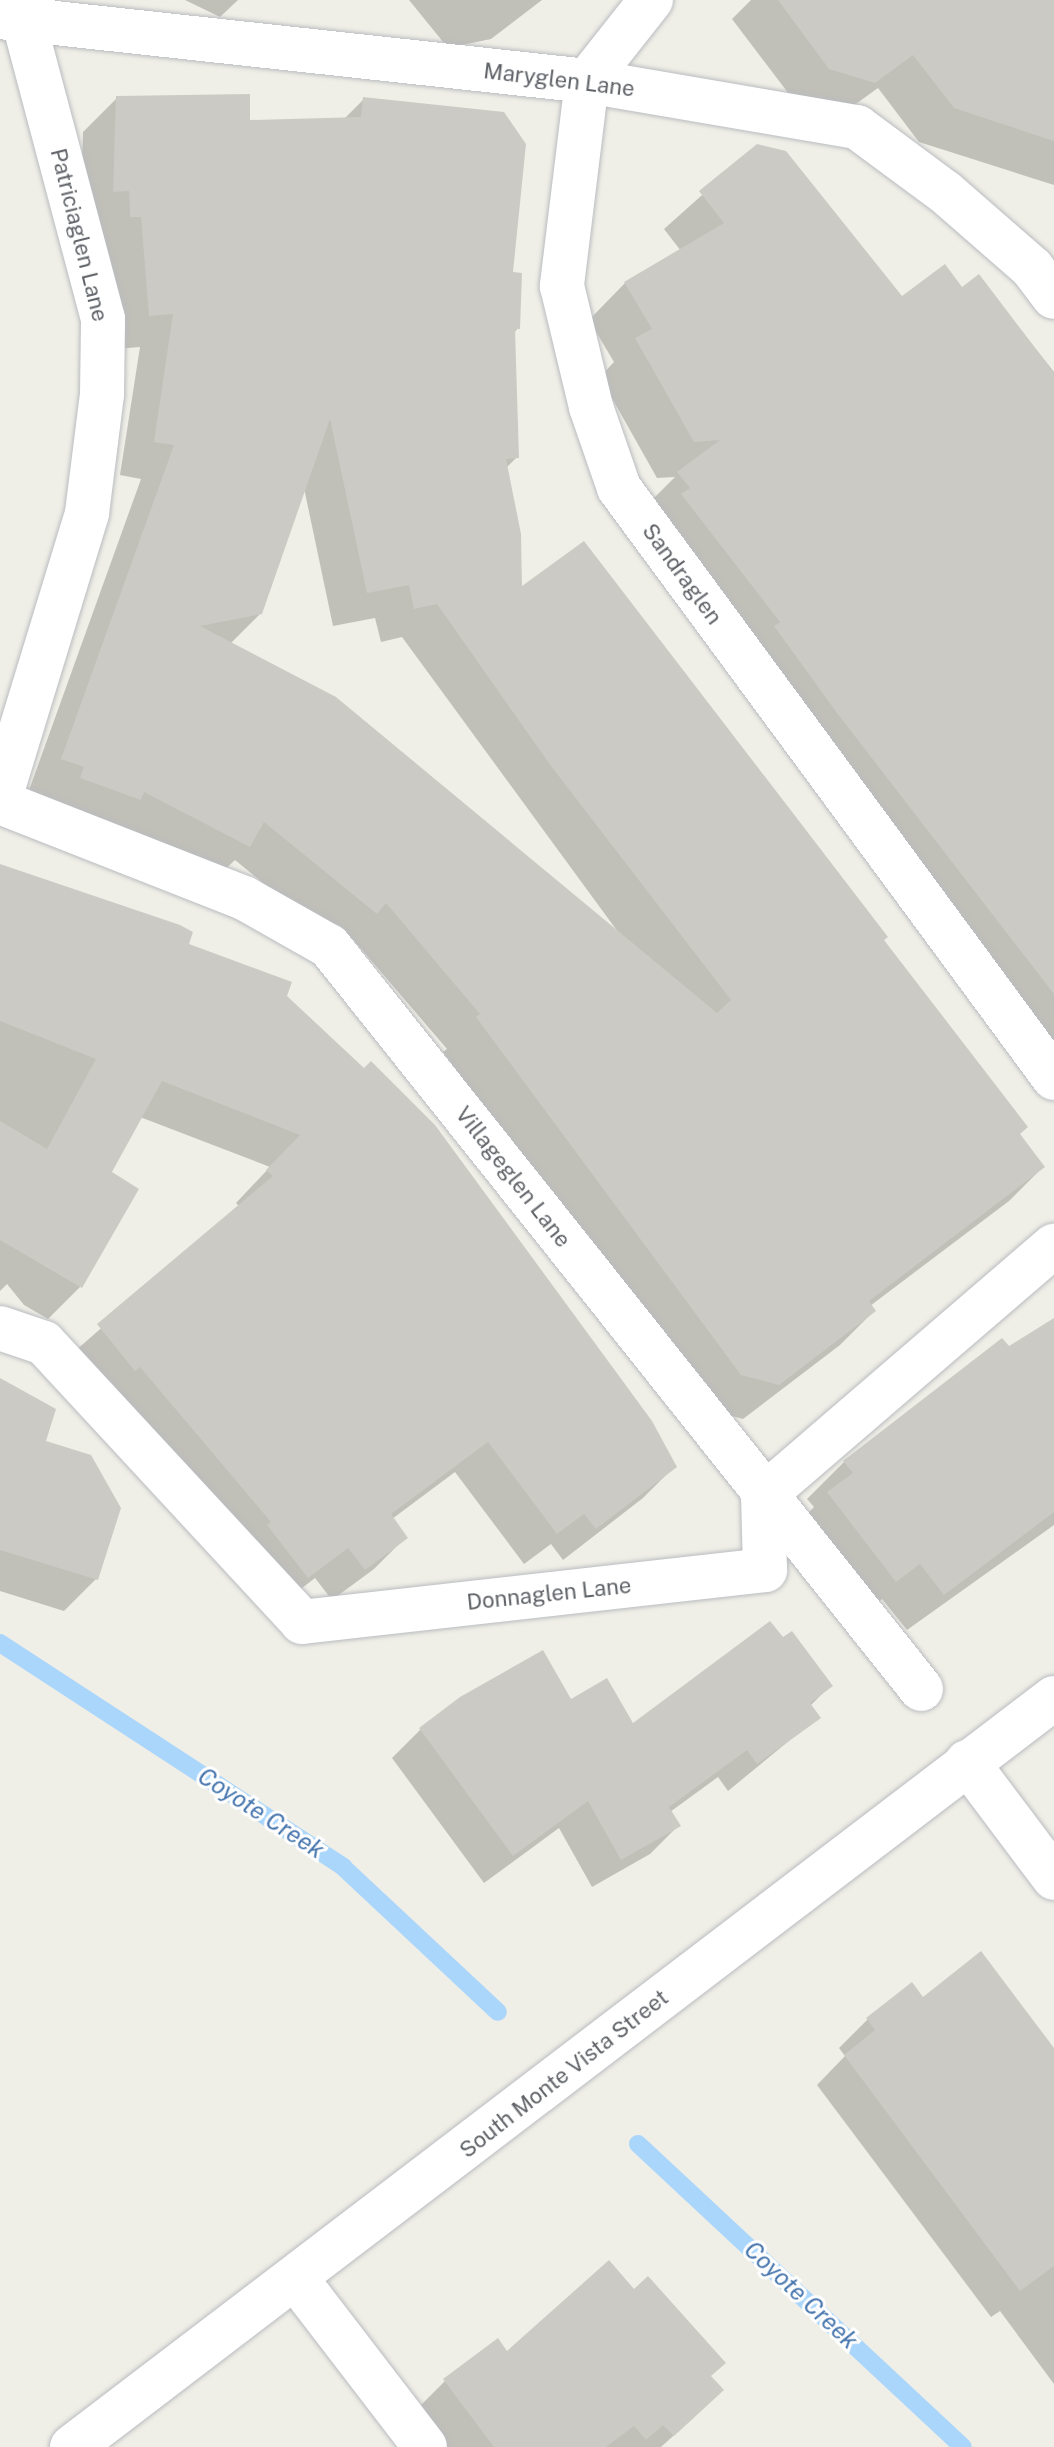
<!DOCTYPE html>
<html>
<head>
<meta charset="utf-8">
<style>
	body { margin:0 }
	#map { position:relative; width:1054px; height:2447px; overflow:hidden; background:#f0efe7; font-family:"Public Sans",sans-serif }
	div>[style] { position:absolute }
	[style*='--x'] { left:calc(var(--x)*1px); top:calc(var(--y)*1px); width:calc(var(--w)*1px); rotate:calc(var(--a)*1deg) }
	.shadow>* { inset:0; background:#0003 }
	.stream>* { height:18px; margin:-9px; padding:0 9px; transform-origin:9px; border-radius:9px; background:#abd6fc }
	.building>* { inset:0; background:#cccac4 }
	.roads { filter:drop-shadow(0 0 2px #b9bcc0) drop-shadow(0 0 2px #b9bcc0) }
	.street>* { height:44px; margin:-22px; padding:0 22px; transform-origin:22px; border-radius:22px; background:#fff }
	span { translate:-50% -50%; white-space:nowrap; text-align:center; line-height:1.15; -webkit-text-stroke:6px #fff; paint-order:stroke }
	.street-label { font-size:22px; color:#5f6267 }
	.water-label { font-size:24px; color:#4776ae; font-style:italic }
</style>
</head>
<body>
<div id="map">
	<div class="shadow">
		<i style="clip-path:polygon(185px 0,238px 0,220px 17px)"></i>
		<i style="clip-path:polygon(409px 0,542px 0,491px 39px,448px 48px)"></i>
		<i style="clip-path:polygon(751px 0,1054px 0,1054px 185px,919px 142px,878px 88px,839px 116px,795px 102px,732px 19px)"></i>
		<i style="clip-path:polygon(evenodd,117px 98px,248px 122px,343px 120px,364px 99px,511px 274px,518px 328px,514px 333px,517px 457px,506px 468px,520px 590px,882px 940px,1043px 1167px,1009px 1201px,870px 1306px,874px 1311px,840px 1345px,743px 1419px,707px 1409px,443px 1052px,447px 1049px,351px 937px,341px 947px,235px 860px,214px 880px,28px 793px,141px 479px,120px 475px,140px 347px,116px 349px,108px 251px,96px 251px,80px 225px,83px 132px,117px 98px,304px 488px,333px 626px,375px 618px,381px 642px,402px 637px,618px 932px,230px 644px,261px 613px,304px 488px)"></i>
		<i style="clip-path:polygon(757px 146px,902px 299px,962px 290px,979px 277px,1054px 372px,1054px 1075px,642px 510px,675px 477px,657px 478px,600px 377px,614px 362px,589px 320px,625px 283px,681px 251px,664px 229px)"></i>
		<i style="clip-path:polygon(0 867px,186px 946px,284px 996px,675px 1466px,643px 1498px,563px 1560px,551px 1544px,524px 1564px,455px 1472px,392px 1519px,406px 1537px,374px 1569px,332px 1600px,315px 1578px,275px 1609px,67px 1358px,240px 1207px,236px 1203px,270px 1167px,140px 1117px,109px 1173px,136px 1190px,80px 1287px,48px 1319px,24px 1305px,7px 1284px,0 1291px)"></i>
		<i style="clip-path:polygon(1054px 1320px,1054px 1525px,907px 1630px,882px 1599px,858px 1618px,792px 1530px,814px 1507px,807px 1499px,844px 1462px,1002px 1341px,1008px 1349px)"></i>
		<i style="clip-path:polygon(0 1380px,44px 1442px,96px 1579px,64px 1611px,0 1591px)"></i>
		<i style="clip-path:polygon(783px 1640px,830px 1686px,810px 1706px,818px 1717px,728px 1791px,718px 1777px,670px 1812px,678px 1826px,650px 1854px,592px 1887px,559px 1828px,484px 1883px,392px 1758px,421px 1729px,570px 1702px,632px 1725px)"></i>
		<i style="clip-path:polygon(922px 2000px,1054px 2051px,1054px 2384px,1000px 2311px,991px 2317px,817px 2085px,845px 2056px,839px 2048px,867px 2020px)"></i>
		<i style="clip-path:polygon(507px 2354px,709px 2377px,693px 2418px,661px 2447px,445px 2447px,417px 2409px,445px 2381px)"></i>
	</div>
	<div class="stream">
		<i style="--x:0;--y:1643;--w:410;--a:33.1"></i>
		<i style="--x:343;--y:1867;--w:212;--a:43.1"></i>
		<i style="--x:638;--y:2144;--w:444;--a:43"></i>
	</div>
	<div class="building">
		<i style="clip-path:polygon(778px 0,1054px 0,1054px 141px,954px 108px,913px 55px,875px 83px,829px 69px)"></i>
		<i style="clip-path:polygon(evenodd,250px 94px,250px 120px,361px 117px,363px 97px,504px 112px,526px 144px,513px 272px,522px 273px,520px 329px,515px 329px,519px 458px,506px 459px,521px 534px,522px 586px,584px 541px,888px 937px,884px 940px,1028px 1127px,1020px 1134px,1045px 1167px,869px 1301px,876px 1311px,779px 1385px,741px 1375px,476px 1017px,480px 1014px,386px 903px,377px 914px,264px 822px,250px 847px,144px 792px,141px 800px,80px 778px,84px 767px,61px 759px,174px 445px,154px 442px,173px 314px,149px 316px,141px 217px,130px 217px,129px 191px,113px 192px,116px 96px,250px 94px,330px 419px,367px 593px,409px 585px,414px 609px,437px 604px,551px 766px,731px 1000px,717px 1013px,336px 697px,200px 626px,262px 614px,330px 419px)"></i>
		<i style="clip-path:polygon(757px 144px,786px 151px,902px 296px,945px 264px,962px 287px,979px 274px,1054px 373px,1054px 994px,837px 713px,774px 626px,780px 622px,681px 494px,690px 488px,677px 472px,720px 440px,694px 442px,635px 338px,652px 329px,624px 282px,724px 223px,699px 191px)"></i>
		<i style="clip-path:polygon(0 864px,180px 925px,193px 932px,189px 944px,292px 982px,287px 996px,364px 1068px,371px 1061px,435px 1125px,652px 1421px,677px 1467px,596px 1529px,584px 1514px,557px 1534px,488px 1442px,391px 1514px,408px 1538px,365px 1570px,348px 1548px,308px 1578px,267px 1525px,271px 1522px,140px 1367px,135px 1371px,97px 1324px,273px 1176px,266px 1170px,300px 1135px,162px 1081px,112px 1172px,139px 1189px,82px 1288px,0 1240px,0 1121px,47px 1149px,96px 1059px,0 1021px)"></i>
		<i style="clip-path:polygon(1054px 1318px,1054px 1512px,944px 1595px,920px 1564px,896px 1582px,827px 1492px,853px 1473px,843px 1461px,1002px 1338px,1009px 1346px)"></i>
		<i style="clip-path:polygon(0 1378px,56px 1409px,46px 1441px,91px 1455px,121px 1508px,98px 1580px,0 1550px)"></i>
		<i style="clip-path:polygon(770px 1621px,783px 1637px,792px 1631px,833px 1686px,810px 1703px,821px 1718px,757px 1764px,747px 1750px,669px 1807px,681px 1826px,621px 1860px,588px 1801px,513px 1856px,419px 1728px,460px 1697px,543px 1650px,571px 1699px,607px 1678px,633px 1723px)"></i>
		<i style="clip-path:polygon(981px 1951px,1054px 2048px,1054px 2266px,1020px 2291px,844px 2055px,875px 2030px,866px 2018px,912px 1982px,923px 1997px)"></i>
		<i style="clip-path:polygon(609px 2260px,634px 2289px,648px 2276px,726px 2363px,711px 2376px,724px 2390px,674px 2436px,663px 2425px,646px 2440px,634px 2426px,606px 2447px,494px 2447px,443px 2379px,498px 2338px,507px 2351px)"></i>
	</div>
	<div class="roads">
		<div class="street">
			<i style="--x:651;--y:0;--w:103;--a:128.3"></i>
			<i style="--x:587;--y:81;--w:207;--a:97"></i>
			<i style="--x:562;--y:286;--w:124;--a:76.5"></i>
			<i style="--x:591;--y:407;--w:86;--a:70.9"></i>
			<i style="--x:619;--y:488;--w:733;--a:53.6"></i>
			<i style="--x:0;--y:17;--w:590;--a:6.22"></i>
			<i style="--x:587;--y:81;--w:274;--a:9.7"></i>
			<i style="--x:857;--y:127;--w:109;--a:36.5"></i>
			<i style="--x:945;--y:192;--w:116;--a:41.1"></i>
			<i style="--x:1032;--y:268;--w:36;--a:53"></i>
			<i style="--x:0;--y:798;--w:298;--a:-73"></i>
			<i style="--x:87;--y:513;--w:120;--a:-82.8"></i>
			<i style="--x:102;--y:394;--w:75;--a:-89.2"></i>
			<i style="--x:103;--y:319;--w:307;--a:-104.9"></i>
			<i style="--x:24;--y:22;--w:24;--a:-68"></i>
			<i style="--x:0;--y:802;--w:262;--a:21.5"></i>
			<i style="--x:244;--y:898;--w:98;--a:29.5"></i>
			<i style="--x:329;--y:946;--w:950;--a:51.45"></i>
			<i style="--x:0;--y:1328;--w:46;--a:18.8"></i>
			<i style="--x:44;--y:1343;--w:380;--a:47.2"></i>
			<i style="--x:302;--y:1622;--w:466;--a:-6.4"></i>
			<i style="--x:765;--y:1570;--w:74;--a:-91.5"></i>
			<i style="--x:763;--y:1496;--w:384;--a:-40.7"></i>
			<i style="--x:967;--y:1762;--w:145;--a:53.1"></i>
			<i style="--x:297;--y:2280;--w:210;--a:52.5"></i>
			<i style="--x:72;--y:2447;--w:1235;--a:-37.33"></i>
		</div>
	</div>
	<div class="street-label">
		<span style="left:559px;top:80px;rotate:7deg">Maryglen Lane</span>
		<span style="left:79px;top:235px;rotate:76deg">Patriciaglen Lane</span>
		<span style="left:682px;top:574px;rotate:54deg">Sandraglen</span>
		<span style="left:513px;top:1177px;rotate:52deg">Villageglen Lane</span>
		<span style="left:549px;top:1594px;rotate:-6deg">Donnaglen Lane</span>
		<span style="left:564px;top:2074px;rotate:-38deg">South Monte Vista Street</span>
	</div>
	<div class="water-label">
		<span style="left:261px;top:1813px;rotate:33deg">Coyote Creek</span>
		<span style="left:801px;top:2295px;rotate:43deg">Coyote Creek</span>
	</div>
</div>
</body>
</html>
